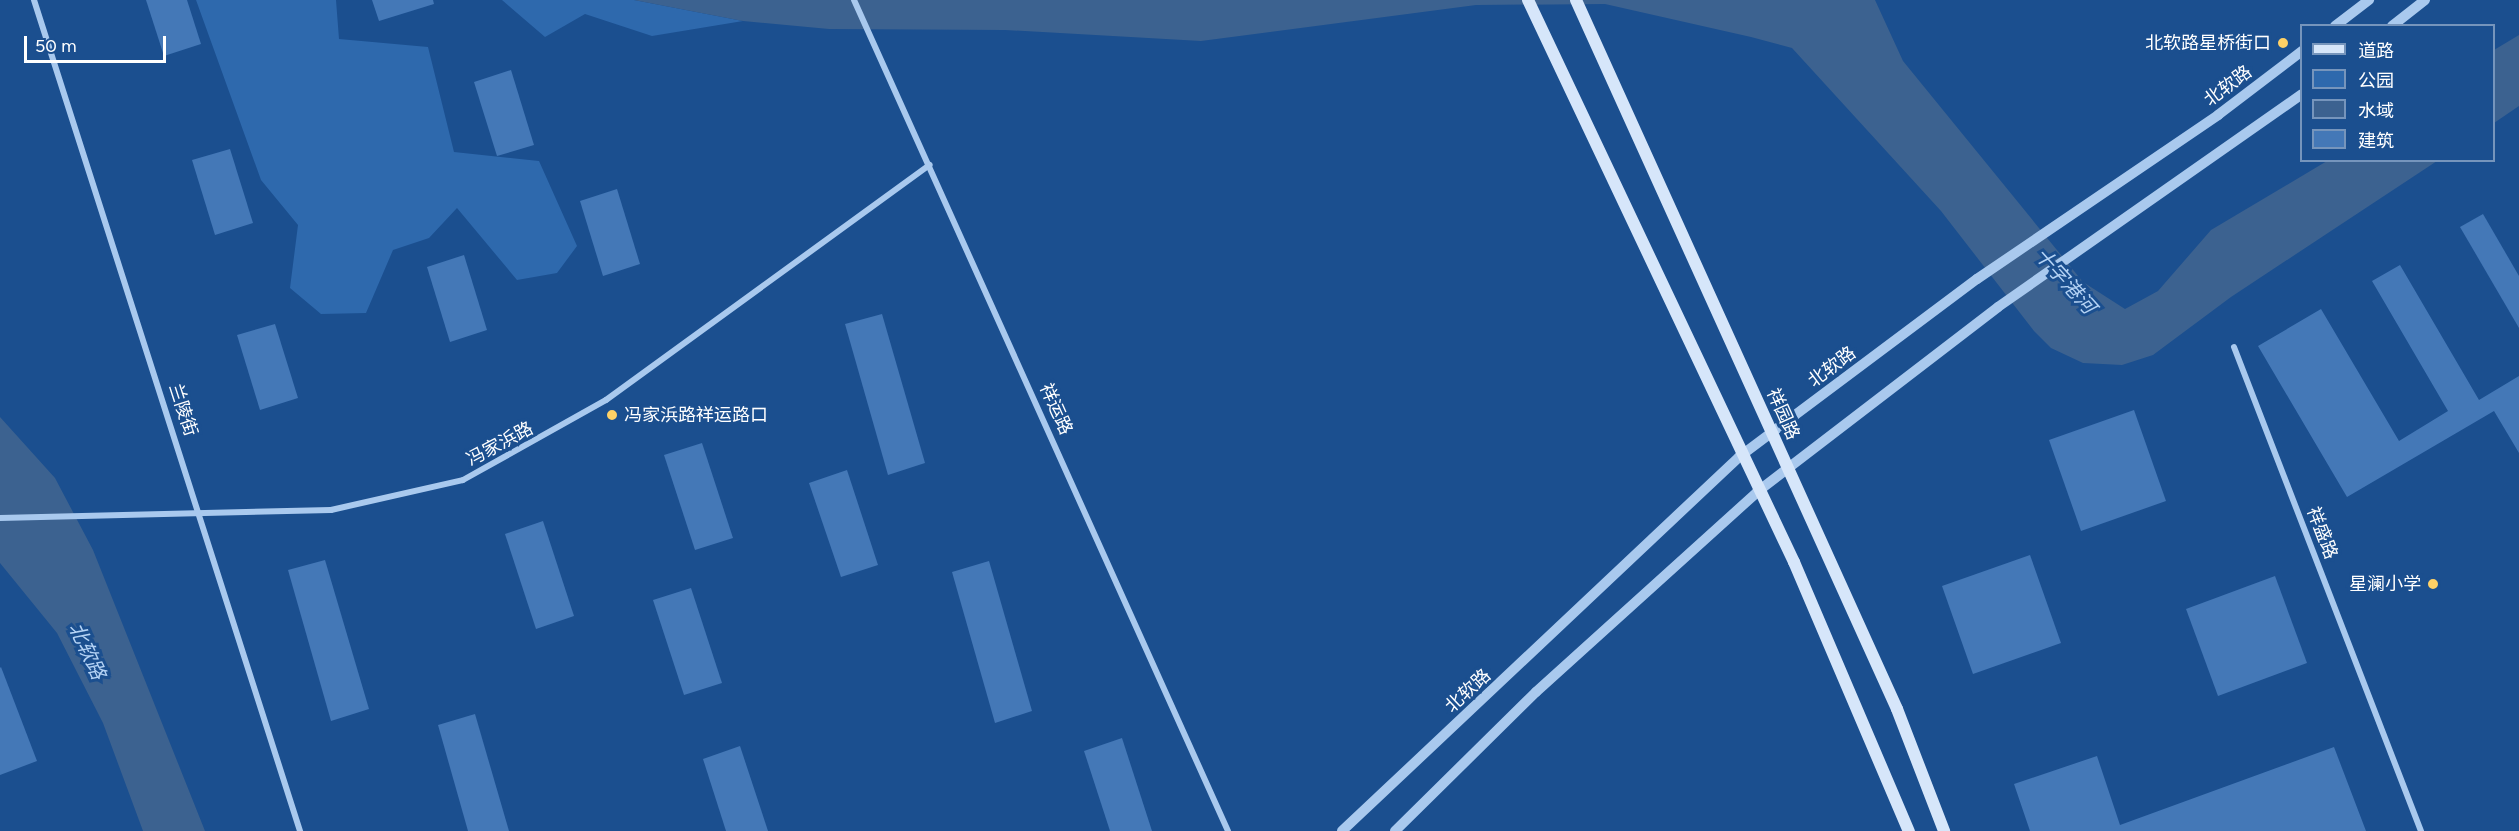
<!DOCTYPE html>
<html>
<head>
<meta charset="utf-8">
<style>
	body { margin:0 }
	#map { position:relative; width:2519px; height:831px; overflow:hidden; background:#1b4f8f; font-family:Figtree,"Noto Sans SC",sans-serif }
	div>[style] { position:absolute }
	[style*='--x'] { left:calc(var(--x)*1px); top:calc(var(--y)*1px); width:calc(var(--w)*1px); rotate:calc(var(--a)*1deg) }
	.green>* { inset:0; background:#2e69ad }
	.water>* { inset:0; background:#3c6290 }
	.building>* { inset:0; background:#4478b7 }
	.minor>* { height:6px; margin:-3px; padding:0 3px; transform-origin:3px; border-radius:3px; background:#a9c9ee }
	.tertiary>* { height:10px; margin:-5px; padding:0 5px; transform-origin:5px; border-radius:5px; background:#a9c9ee }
	.secondary>* { height:12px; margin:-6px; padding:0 6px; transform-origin:6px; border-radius:6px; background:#d6e6fa }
	.dots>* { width:16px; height:16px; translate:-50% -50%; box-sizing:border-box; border:3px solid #1b4f8f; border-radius:50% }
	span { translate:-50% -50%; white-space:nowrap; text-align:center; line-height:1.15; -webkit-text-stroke:6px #1b4f8f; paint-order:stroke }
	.poi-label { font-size:18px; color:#fff }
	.right { translate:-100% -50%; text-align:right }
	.left { translate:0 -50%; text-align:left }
	.street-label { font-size:18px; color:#fff }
	.water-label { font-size:20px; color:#b5d3f5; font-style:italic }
	.legend { position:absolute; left:2300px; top:24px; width:195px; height:138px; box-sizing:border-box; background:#1b4f8f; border:2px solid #7695bc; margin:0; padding:8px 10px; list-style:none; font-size:18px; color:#fff }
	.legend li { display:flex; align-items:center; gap:12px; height:30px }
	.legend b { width:30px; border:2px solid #7695bc }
	.scale { position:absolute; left:24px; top:36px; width:142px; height:27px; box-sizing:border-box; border:3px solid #fff; border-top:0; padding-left:8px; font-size:18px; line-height:21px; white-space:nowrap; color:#fff; -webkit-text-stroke:4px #1b4f8f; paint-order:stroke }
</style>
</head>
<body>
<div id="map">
	<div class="green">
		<i style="clip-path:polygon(196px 0,336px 0,339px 39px,428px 47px,454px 152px,539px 161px,577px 246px,557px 273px,517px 280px,457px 208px,429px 238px,393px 250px,366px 313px,321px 314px,290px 288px,298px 225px,261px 180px)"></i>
		<i style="clip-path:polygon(502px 0,634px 0,743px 21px,652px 36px,585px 14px,545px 37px)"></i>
	</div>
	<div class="water">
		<i style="clip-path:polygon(634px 0,1875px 0,1903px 61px,2083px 282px,2125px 309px,2158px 291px,2211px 230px,2327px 161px,2437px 161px,2231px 297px,2153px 355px,2122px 365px,2083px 363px,2051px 348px,2034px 331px,1941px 211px,1792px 48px,1751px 37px,1605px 4px,1476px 5px,1201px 41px,1005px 30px,829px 29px,743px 21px)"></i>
		<i style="clip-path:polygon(2519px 35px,2519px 106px,2494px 123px,2494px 50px)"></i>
		<i style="clip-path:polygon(0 417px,55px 478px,93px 550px,205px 831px,143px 831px,103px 723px,57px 633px,0 563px)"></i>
	</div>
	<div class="building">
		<i style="clip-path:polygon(146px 0,187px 0,201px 44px,164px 56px)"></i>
		<i style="clip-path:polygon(372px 0,433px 0,434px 4px,379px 21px)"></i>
		<i style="clip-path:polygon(511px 70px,534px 145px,497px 156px,474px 82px)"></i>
		<i style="clip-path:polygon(230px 149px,253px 223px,215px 235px,192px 160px)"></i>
		<i style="clip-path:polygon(617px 189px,640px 264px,603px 276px,580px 201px)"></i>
		<i style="clip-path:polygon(2483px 214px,2519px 276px,2519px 328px,2460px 227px)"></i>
		<i style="clip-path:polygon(464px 255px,487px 330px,450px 342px,427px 267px)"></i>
		<i style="clip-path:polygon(2400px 265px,2479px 400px,2519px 376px,2519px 453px,2494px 411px,2347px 497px,2258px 346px,2321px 309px,2399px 441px,2448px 411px,2372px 281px)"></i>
		<i style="clip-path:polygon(882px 314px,925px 463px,888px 475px,845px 324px)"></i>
		<i style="clip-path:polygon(275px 324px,298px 398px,260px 410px,237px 335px)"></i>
		<i style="clip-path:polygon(2134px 410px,2166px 501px,2081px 531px,2049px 440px)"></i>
		<i style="clip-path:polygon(702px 443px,733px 538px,695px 550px,664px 455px)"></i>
		<i style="clip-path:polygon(847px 470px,878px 565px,841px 577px,809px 483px)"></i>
		<i style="clip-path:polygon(543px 521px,574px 616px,536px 629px,505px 534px)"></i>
		<i style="clip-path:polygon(2030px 555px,2061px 643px,1973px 674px,1942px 586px)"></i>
		<i style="clip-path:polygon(325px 560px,369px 709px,331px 721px,288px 570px)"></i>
		<i style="clip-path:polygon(989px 561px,1032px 711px,995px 723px,952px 572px)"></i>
		<i style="clip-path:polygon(2275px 576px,2307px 663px,2218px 696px,2186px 609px)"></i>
		<i style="clip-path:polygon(691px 588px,722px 683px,684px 695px,653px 600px)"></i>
		<i style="clip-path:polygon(1px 667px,37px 761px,0 775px,0 668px)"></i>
		<i style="clip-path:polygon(475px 714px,509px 831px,468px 831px,438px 725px)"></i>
		<i style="clip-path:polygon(1122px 738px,1152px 831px,1110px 831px,1084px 751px)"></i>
		<i style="clip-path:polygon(740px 746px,768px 831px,726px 831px,703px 759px)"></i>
		<i style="clip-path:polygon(2334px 747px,2366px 831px,2030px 831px,2014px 784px,2097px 756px,2120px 825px)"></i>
	</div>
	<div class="minor">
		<i style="--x:34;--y:0;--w:873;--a:72.25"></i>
		<i style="--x:854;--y:0;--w:911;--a:65.77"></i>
		<i style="--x:2234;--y:347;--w:519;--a:68.88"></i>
		<i style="--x:0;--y:518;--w:331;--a:-1.4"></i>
		<i style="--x:331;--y:510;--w:135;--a:-12.8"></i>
		<i style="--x:463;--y:480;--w:164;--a:-29.2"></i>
		<i style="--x:606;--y:400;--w:400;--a:-36"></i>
	</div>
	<div class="tertiary">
		<i style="--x:2335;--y:26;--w:43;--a:-37.4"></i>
		<i style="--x:2392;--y:26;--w:42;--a:-38.2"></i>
		<i style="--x:1342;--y:831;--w:545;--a:-43.29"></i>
		<i style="--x:1739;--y:457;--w:297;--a:-36.8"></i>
		<i style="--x:1977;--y:279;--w:292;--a:-34.2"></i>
		<i style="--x:2218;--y:115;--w:106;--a:-37.3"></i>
		<i style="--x:1395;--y:831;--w:198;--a:-44.6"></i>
		<i style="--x:1536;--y:692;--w:298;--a:-42.1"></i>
		<i style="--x:1757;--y:492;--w:304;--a:-37.5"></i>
		<i style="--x:1998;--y:307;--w:371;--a:-35"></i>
	</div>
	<div class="secondary">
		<i style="--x:1528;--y:0;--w:622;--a:64.67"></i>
		<i style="--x:1794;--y:562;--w:293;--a:66.9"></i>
		<i style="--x:1576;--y:0;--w:778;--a:65.64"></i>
		<i style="--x:1897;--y:709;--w:131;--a:68.9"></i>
	</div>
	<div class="dots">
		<i style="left:2283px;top:43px;background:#ffd166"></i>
		<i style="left:612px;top:415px;background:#ffd166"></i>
		<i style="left:2433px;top:584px;background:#ffd166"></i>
	</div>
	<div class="poi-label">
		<span class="right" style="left:2271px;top:43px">北软路星桥街口</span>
		<span class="left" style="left:624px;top:415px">冯家浜路祥运路口</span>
		<span class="right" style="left:2421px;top:584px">星澜小学</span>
	</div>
	<div class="street-label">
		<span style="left:2228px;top:86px;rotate:-37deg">北软路</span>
		<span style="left:1832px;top:367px;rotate:-37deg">北软路</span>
		<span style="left:1056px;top:409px;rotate:66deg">祥运路</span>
		<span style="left:183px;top:410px;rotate:72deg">兰陵街</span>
		<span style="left:1783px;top:414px;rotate:66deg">祥园路</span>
		<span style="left:500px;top:444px;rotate:-28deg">冯家浜路</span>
		<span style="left:2322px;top:533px;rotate:69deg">祥盛路</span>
		<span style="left:1468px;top:691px;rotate:-43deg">北软路</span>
	</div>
	<div class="water-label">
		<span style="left:2065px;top:281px;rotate:48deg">十字港河</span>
		<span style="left:87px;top:651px;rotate:65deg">北软路</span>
	</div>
	<ul class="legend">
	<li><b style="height:8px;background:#d6e6fa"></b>道路</li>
	<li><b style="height:16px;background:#2e69ad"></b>公园</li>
	<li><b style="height:16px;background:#3c6290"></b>水域</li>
	<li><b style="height:16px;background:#4478b7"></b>建筑</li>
	</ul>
	<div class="scale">50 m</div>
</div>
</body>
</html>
